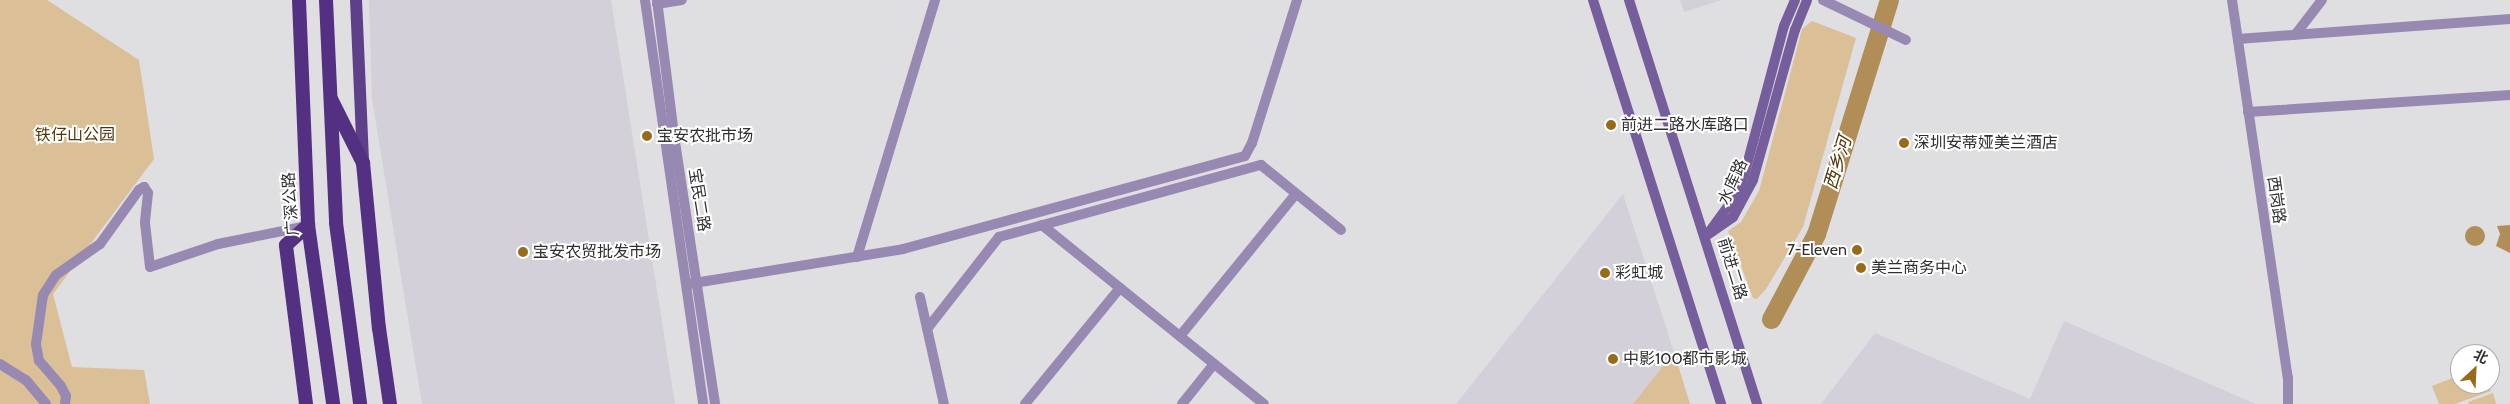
<!DOCTYPE html>
<html>
<head>
<meta charset="utf-8">
<style>
	body { margin:0 }
	#map { position:relative; width:2510px; height:404px; overflow:hidden; background:#dfdee1; font-family:Cabin,"Noto Sans SC",sans-serif }
	div>[style] { position:absolute }
	[style*='--x'] { left:calc(var(--x)*1px); top:calc(var(--y)*1px); width:calc(var(--w)*1px); rotate:calc(var(--a)*1deg) }
	.built>* { inset:0; background:#d3d0da }
	.green>* { inset:0; background:#dabf97 }
	.water>* { inset:0; background:#b18d58 }
	.round { border-radius:50% }
	.river>* { height:19px; margin:-9.5px; padding:0 9.5px; transform-origin:9.5px; border-radius:9.5px; background:#b18d58 }
	.minor>* { height:10px; margin:-5px; padding:0 5px; transform-origin:5px; border-radius:5px; background:#9889b3 }
	.tertiary>* { height:10px; margin:-5px; padding:0 5px; transform-origin:5px; border-radius:5px; background:#9889b3 }
	.secondary>* { height:10px; margin:-5px; padding:0 5px; transform-origin:5px; border-radius:5px; background:#765e9c }
	.primary>* { height:12px; margin:-6px; padding:0 6px; transform-origin:6px; border-radius:6px; background:#5e3f8a }
	.trunk>* { height:14px; margin:-7px; padding:0 7px; transform-origin:7px; border-radius:7px; background:#543082 }
	.dots>* { width:14px; height:14px; translate:-50% -50%; box-sizing:border-box; border:2px solid #fff; border-radius:50% }
	span { translate:-50% -50%; white-space:nowrap; text-align:center; line-height:1.15; -webkit-text-stroke:4px #fff; paint-order:stroke }
	.poi-label { font-size:16px; color:#303031 }
	.left { translate:0 -50%; text-align:left }
	.right { translate:-100% -50%; text-align:right }
	.park-label { font-size:16px; color:#4f3609 }
	.street-label { font-size:16px; color:#303031 }
	.water-label { font-size:18px; color:#50370a; font-style:italic }
	.north { position:absolute; left:2450px; top:344px; width:50px; height:50px; box-sizing:border-box; background:#fff; border:1px solid #acacad; border-radius:50%; rotate:25deg; font-size:14px; font-weight:700; line-height:20px; text-align:center; color:#303031 }
	.north::after { content:''; display:block; margin:auto; width:18px; height:22px; background:#986b1a; clip-path:polygon(50% 0,100% 100%,50% 72%,0 100%) }
</style>
</head>
<body>
<div id="map">
	<div class="built">
		<i style="clip-path:polygon(369px 0,611px 0,675px 404px,422px 404px,372px 99px)"></i>
		<i style="clip-path:polygon(1680px 0,1722px 0,1684px 12px)"></i>
		<i style="clip-path:polygon(1623px 194px,1674px 352px,1633px 404px,1456px 404px)"></i>
		<i style="clip-path:polygon(2064px 321px,2256px 404px,1821px 404px,1875px 333px,2030px 399px)"></i>
	</div>
	<div class="green">
		<i style="clip-path:polygon(0 0,47px 0,139px 60px,154px 159px,53px 294px,72px 367px,144px 370px,150px 404px,0 404px)"></i>
		<i style="clip-path:polygon(1812px 21px,1856px 38px,1803px 227px,1766px 289px,1757px 299px,1753px 298px,1728px 231px,1741px 222px,1759px 191px,1802px 29px)"></i>
		<i style="clip-path:polygon(1674px 352px,1690px 404px,1633px 404px)"></i>
		<i style="clip-path:polygon(2460px 375px,2460px 384px,2488px 384px,2491px 391px,2455px 404px,2439px 404px,2432px 386px)"></i>
		<i style="clip-path:polygon(2493px 393px,2496px 404px,2469px 404px,2468px 402px)"></i>
	</div>
	<div class="water">
		<i style="clip-path:polygon(2510px 225px,2510px 253px,2496px 246px,2500px 234px,2497px 226px)"></i>
		<i class="round" style="left:2465px;top:226px;width:20px;height:20px"></i>
	</div>
	<div class="river">
		<i style="--x:1771;--y:319;--w:96;--a:-62.1"></i>
		<i style="--x:1816;--y:234;--w:245;--a:-72.7"></i>
	</div>
	<div class="minor">
		<i style="--x:1823;--y:0;--w:92;--a:25.7"></i>
		<i style="--x:2232;--y:0;--w:382;--a:81.6"></i>
		<i style="--x:2288;--y:378;--w:26;--a:90"></i>
		<i style="--x:657;--y:4;--w:25;--a:-9"></i>
		<i style="--x:2295;--y:35;--w:44;--a:-52.4"></i>
		<i style="--x:2238;--y:39;--w:273;--a:-4.2"></i>
		<i style="--x:2248;--y:112;--w:263;--a:-3.7"></i>
		<i style="--x:1042;--y:225;--w:285;--a:38.9"></i>
		<i style="--x:857;--y:257;--w:269;--a:-73.1"></i>
		<i style="--x:688;--y:284;--w:218;--a:-9.2"></i>
		<i style="--x:903;--y:249;--w:354;--a:-15.2"></i>
		<i style="--x:1245;--y:156;--w:15;--a:-62"></i>
		<i style="--x:1252;--y:143;--w:150;--a:-72.5"></i>
		<i style="--x:920;--y:297;--w:110;--a:77.4"></i>
		<i style="--x:927;--y:329;--w:117;--a:-52"></i>
		<i style="--x:999;--y:237;--w:272;--a:-15.4"></i>
		<i style="--x:1261;--y:165;--w:103;--a:39.1"></i>
		<i style="--x:1180;--y:336;--w:183;--a:-50.8"></i>
		<i style="--x:0;--y:364;--w:31;--a:32"></i>
		<i style="--x:26;--y:380;--w:31;--a:50"></i>
		<i style="--x:65;--y:404;--w:8;--a:-83"></i>
		<i style="--x:66;--y:396;--w:11;--a:-117"></i>
		<i style="--x:61;--y:386;--w:33;--a:-131"></i>
		<i style="--x:39;--y:361;--w:17;--a:-100"></i>
		<i style="--x:36;--y:344;--w:49;--a:-81.9"></i>
		<i style="--x:43;--y:295;--w:24;--a:-57"></i>
		<i style="--x:56;--y:275;--w:54;--a:-35.2"></i>
		<i style="--x:100;--y:244;--w:67;--a:-54.2"></i>
		<i style="--x:139;--y:190;--w:6;--a:-31"></i>
		<i style="--x:144;--y:187;--w:7;--a:56"></i>
		<i style="--x:148;--y:193;--w:30;--a:96"></i>
		<i style="--x:145;--y:223;--w:44;--a:83.5"></i>
		<i style="--x:150;--y:267;--w:72;--a:-18.7"></i>
		<i style="--x:218;--y:244;--w:91;--a:-11.4"></i>
		<i style="--x:1025;--y:404;--w:150;--a:-50.7"></i>
		<i style="--x:1182;--y:404;--w:51;--a:-51.3"></i>
	</div>
	<div class="tertiary">
		<i style="--x:645;--y:0;--w:408;--a:81.8"></i>
		<i style="--x:657;--y:0;--w:143;--a:82.8"></i>
		<i style="--x:675;--y:142;--w:265;--a:81.3"></i>
	</div>
	<div class="secondary">
		<i style="--x:1593;--y:0;--w:424;--a:72.4"></i>
		<i style="--x:1629;--y:0;--w:424;--a:72.4"></i>
		<i style="--x:1710;--y:231;--w:41;--a:-54"></i>
		<i style="--x:1734;--y:198;--w:24;--a:-66"></i>
		<i style="--x:1744;--y:176;--w:155;--a:-75.1"></i>
		<i style="--x:1784;--y:26;--w:28;--a:-67"></i>
		<i style="--x:1706;--y:236;--w:33;--a:-35"></i>
		<i style="--x:1733;--y:217;--w:42;--a:-61.6"></i>
		<i style="--x:1753;--y:180;--w:156;--a:-74.4"></i>
		<i style="--x:1795;--y:30;--w:32;--a:-68"></i>
	</div>
	<div class="primary">
		<i style="--x:356;--y:0;--w:160;--a:87.5"></i>
	</div>
	<div class="trunk">
		<i style="--x:299;--y:0;--w:225;--a:87.7"></i>
		<i style="--x:308;--y:225;--w:181;--a:82"></i>
		<i style="--x:326;--y:0;--w:223;--a:87.4"></i>
		<i style="--x:336;--y:223;--w:183;--a:82.4"></i>
		<i style="--x:331;--y:99;--w:72;--a:63.4"></i>
		<i style="--x:363;--y:163;--w:166;--a:84.5"></i>
		<i style="--x:379;--y:328;--w:77;--a:81.8"></i>
		<i style="--x:306;--y:404;--w:160;--a:-97.2"></i>
		<i style="--x:286;--y:245;--w:30;--a:-42"></i>
	</div>
	<div class="dots">
		<i style="left:1611px;top:125px;background:#986b1a"></i>
		<i style="left:647px;top:136px;background:#986b1a"></i>
		<i style="left:1904px;top:143px;background:#986b1a"></i>
		<i style="left:1857px;top:250px;background:#986b1a"></i>
		<i style="left:523px;top:252px;background:#986b1a"></i>
		<i style="left:1861px;top:268px;background:#986b1a"></i>
		<i style="left:1605px;top:273px;background:#986b1a"></i>
		<i style="left:1613px;top:359px;background:#986b1a"></i>
	</div>
	<div class="poi-label">
		<span class="left" style="left:1621px;top:125px">前进二路水库路口</span>
		<span class="left" style="left:657px;top:136px">宝安农批市场</span>
		<span class="left" style="left:1914px;top:143px">深圳安蒂娅美兰酒店</span>
		<span class="right" style="left:1847px;top:250px">7-Eleven</span>
		<span class="left" style="left:533px;top:252px">宝安农贸批发市场</span>
		<span class="left" style="left:1871px;top:268px">美兰商务中心</span>
		<span class="left" style="left:1615px;top:273px">彩虹城</span>
		<span class="left" style="left:1623px;top:359px">中影100都市影城</span>
	</div>
	<div class="park-label">
		<span style="left:75px;top:135px">铁仔山公园</span>
	</div>
	<div class="street-label">
		<span style="left:1733px;top:182px;rotate:-66deg">水库路</span>
		<span style="left:699px;top:200px;rotate:81deg">宝民二路</span>
		<span style="left:2276px;top:200px;rotate:82deg">西岗路</span>
		<span style="left:291px;top:204px;rotate:-94deg">广深公路</span>
		<span style="left:1732px;top:269px;rotate:73deg">前进二路</span>
	</div>
	<div class="water-label">
		<span style="left:1838px;top:163px;rotate:-73deg">西乡河</span>
	</div>
	<div class="north">北</div>
</div>
</body>
</html>
